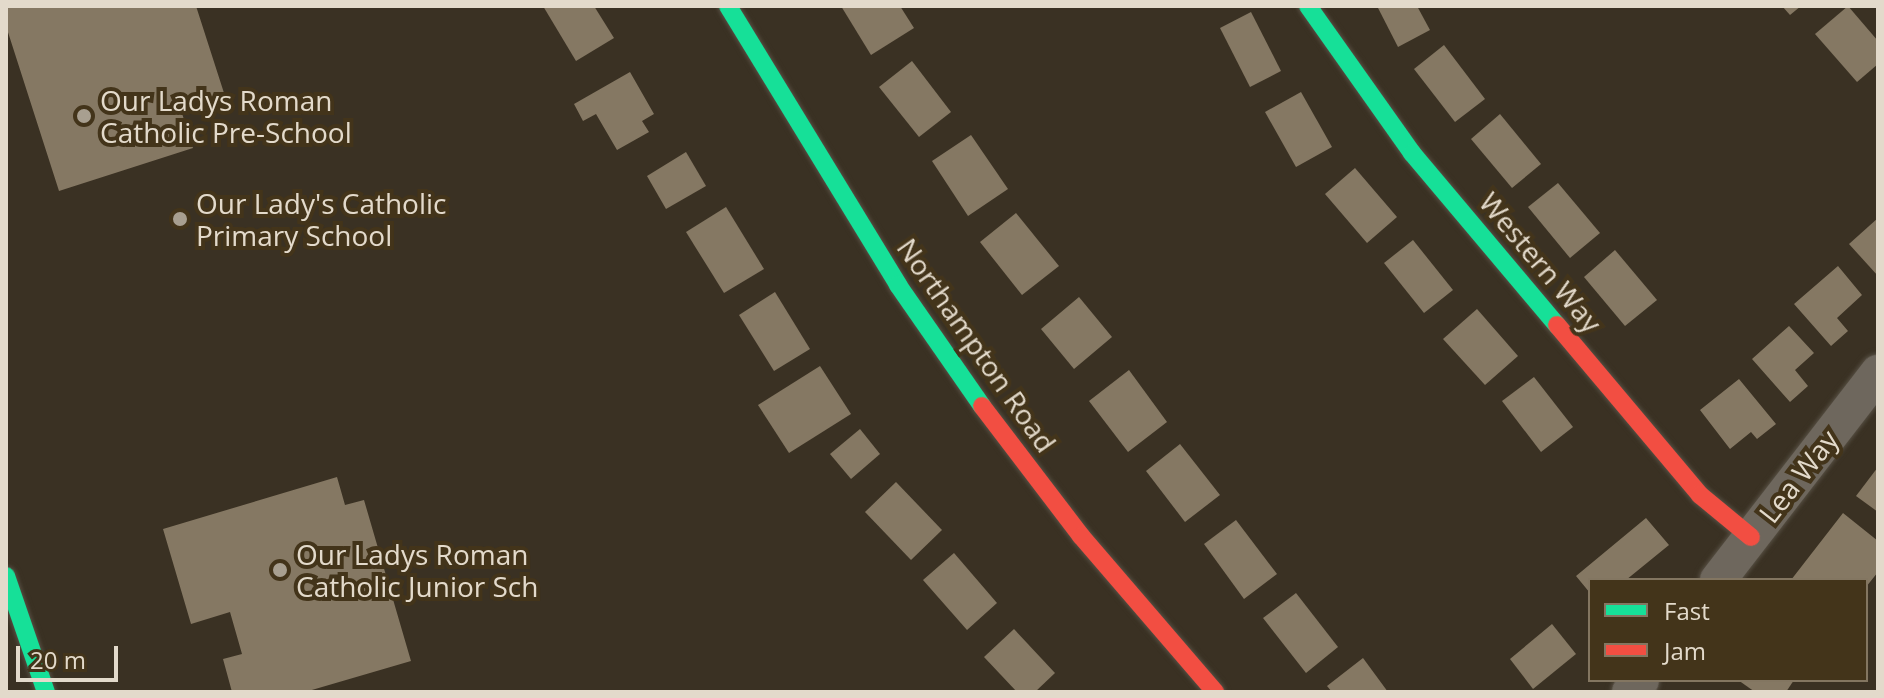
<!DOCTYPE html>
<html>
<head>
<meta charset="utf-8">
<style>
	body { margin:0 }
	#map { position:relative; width:1884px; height:698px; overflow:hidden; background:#3a3123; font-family:"Open Sans",sans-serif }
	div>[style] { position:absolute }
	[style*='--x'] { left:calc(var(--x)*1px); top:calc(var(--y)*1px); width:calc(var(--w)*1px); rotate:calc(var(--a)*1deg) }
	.building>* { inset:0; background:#857863 }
	.roads { filter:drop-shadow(0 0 2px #564f43) drop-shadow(0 0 2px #564f43) }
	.street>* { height:36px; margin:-18px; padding:0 18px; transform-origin:18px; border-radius:18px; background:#6e675d }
	.fast>* { height:18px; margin:-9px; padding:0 9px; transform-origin:9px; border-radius:9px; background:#16e098 }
	.jam>* { height:18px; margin:-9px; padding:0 9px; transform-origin:9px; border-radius:9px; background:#f24e42 }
	.dots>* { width:22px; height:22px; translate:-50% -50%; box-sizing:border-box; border:4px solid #43341a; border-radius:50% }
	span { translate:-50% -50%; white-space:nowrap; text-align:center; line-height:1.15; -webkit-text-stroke:8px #43341a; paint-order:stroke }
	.poi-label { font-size:28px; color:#e3dacb }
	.left { translate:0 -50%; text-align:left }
	.street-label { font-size:28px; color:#e3dacb }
	.frame { position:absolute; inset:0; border:8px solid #e3dacb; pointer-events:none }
	.legend { position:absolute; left:1588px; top:578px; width:280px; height:104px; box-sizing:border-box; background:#43341a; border:2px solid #837661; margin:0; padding:10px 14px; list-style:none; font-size:24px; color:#e3dacb }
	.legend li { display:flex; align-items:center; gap:16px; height:40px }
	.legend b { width:40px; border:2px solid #837661 }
	.scale { position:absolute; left:16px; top:646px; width:102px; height:36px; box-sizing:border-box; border:4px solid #e3dacb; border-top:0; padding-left:10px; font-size:24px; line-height:28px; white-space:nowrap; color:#e3dacb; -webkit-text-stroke:6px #43341a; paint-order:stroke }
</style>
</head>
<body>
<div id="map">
	<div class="building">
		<i style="clip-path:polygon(6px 6px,196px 6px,224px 93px,180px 107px,193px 148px,59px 191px,6px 26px)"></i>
		<i style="clip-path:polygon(543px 6px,594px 6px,614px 38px,576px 61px)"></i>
		<i style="clip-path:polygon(841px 6px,900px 6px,914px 28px,871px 55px)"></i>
		<i style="clip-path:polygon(1377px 6px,1417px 6px,1430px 30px,1398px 47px)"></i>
		<i style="clip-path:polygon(1782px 6px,1801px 6px,1790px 15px)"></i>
		<i style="clip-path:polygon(1848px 6px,1878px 41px,1878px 64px,1857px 82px,1815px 34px)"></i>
		<i style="clip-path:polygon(1251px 12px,1281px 71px,1250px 87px,1220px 28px)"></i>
		<i style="clip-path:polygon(1444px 45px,1485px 99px,1455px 122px,1414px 69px)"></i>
		<i style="clip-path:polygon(912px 61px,951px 112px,919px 137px,879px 87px)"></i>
		<i style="clip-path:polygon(630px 72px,654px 114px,642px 121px,649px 132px,617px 150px,596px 114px,583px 121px,574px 104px)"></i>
		<i style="clip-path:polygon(1301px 92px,1332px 147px,1296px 167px,1265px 112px)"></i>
		<i style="clip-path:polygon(1500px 114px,1541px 164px,1512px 188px,1471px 139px)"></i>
		<i style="clip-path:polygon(971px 135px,1008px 189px,968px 216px,932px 161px)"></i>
		<i style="clip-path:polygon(686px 152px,706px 186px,666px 209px,647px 176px)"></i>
		<i style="clip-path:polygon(1355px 168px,1397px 217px,1367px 243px,1325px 194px)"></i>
		<i style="clip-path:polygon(1558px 183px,1600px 233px,1570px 258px,1528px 207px)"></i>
		<i style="clip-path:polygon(726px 207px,764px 269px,724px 293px,686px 232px)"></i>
		<i style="clip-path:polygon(1016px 213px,1059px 266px,1022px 295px,980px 242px)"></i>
		<i style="clip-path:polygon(1878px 218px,1878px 276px,1849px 244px)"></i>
		<i style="clip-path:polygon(1413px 240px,1453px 290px,1424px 313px,1384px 263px)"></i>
		<i style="clip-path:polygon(1615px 250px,1657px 300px,1625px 326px,1584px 277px)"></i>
		<i style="clip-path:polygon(1838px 266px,1862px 295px,1837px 318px,1848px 331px,1831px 346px,1794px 304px)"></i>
		<i style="clip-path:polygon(775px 292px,810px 349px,774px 371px,739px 315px)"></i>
		<i style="clip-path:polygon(1079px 297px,1112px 337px,1074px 369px,1041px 329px)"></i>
		<i style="clip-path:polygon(1477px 309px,1518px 356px,1485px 385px,1443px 339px)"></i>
		<i style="clip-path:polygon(1789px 326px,1814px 353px,1795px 370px,1808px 386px,1790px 402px,1752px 359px)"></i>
		<i style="clip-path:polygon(820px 366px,851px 414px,789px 453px,758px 405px)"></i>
		<i style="clip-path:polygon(1129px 370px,1167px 422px,1128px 452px,1089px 401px)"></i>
		<i style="clip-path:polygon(1534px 377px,1573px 427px,1541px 452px,1502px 401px)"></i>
		<i style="clip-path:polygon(1739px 379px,1776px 424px,1757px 439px,1751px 432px,1730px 449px,1700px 410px)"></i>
		<i style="clip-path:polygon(860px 429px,880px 454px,851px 479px,830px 454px)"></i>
		<i style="clip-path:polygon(1180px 444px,1220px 495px,1185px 522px,1146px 471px)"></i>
		<i style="clip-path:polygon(1878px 467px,1878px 512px,1856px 496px)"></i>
		<i style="clip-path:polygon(337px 477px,345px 505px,364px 500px,411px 661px,305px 692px,232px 692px,223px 659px,242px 654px,230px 612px,191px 624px,163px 529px)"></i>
		<i style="clip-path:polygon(896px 482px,942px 530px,911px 560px,865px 512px)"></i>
		<i style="clip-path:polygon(1843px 513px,1878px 541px,1878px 572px,1866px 587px,1866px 580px,1791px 580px)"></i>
		<i style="clip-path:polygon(1646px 518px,1669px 545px,1626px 580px,1590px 580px,1590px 593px,1576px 576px)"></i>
		<i style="clip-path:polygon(1236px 520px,1277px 574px,1244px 599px,1204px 544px)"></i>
		<i style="clip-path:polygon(954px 553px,997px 603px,967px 630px,923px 580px)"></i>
		<i style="clip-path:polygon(1296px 593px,1338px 647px,1306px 673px,1263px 618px)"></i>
		<i style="clip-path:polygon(1552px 624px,1576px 654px,1533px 689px,1510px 659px)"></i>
		<i style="clip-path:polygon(1014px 629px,1055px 673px,1035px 692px,1017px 692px,984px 657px)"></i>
		<i style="clip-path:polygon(1363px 658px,1388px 692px,1332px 692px,1327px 686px)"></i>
		<i style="clip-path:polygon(1738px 680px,1794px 680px,1786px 692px,1755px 692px)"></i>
	</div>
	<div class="roads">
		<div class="street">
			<i style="--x:1718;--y:580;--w:262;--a:-52.3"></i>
			<i style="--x:1630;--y:692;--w:16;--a:-47"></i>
		</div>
		<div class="fast">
			<i style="--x:728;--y:6;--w:327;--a:58.6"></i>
			<i style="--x:898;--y:285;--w:147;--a:55.2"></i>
			<i style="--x:1308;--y:6;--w:180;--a:54.7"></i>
			<i style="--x:1412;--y:153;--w:225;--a:49.9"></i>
			<i style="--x:6;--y:576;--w:123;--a:71"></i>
		</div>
		<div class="jam">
			<i style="--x:1557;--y:325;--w:222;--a:49.9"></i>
			<i style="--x:1700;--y:495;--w:66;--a:39.5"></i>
			<i style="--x:982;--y:406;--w:163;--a:52.7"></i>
			<i style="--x:1081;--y:536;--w:206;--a:49.3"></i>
		</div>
	</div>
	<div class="dots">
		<i style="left:84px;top:116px;background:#a89f90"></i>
		<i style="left:180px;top:219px;background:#a89f90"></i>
		<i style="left:280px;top:570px;background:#a89f90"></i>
	</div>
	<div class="poi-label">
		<span class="left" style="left:100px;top:116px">Our Ladys Roman<br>Catholic Pre-School</span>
		<span class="left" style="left:196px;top:219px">Our Lady's Catholic<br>Primary School</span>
		<span class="left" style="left:296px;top:570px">Our Ladys Roman<br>Catholic Junior Sch</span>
	</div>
	<div class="street-label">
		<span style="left:1541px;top:262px;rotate:50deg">Western Way</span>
		<span style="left:977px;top:345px;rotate:55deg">Northampton Road</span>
		<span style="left:1798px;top:476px;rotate:-52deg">Lea Way</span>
	</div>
	<div class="frame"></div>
	<ul class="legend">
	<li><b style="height:10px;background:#16e098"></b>Fast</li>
	<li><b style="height:10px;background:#f24e42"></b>Jam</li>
	</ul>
	<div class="scale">20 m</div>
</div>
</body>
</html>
